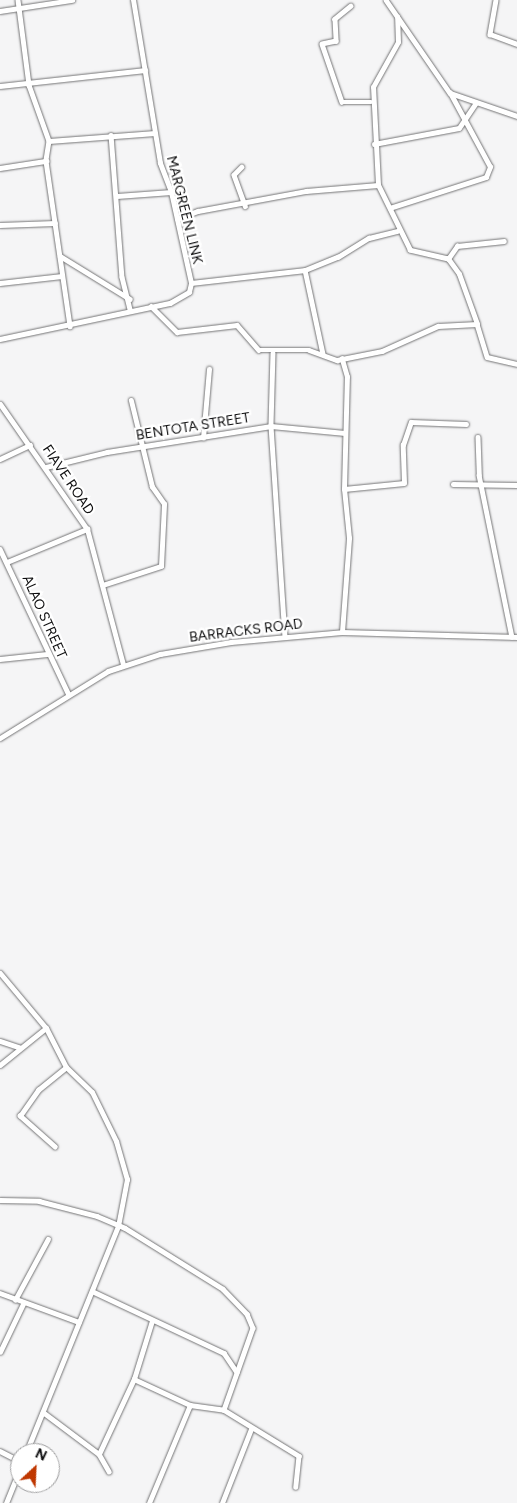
<!DOCTYPE html>
<html>
<head>
<meta charset="utf-8">
<style>
	body { margin:0 }
	#map { position:relative; width:517px; height:1503px; overflow:hidden; background:#f5f5f6; font-family:Figtree,sans-serif }
	div>[style] { position:absolute }
	[style*='--x'] { left:calc(var(--x)*1px); top:calc(var(--y)*1px); width:calc(var(--w)*1px); rotate:calc(var(--a)*1deg) }
	.roads { filter:drop-shadow(0 0 1px #747475) drop-shadow(0 0 1px #747475) }
	.minor>* { height:4.5px; margin:-2.25px; padding:0 2.25px; transform-origin:2.25px; border-radius:2.25px; background:#fff }
	.tertiary>* { height:5px; margin:-2.5px; padding:0 2.5px; transform-origin:2.5px; border-radius:2.5px; background:#fff }
	span { translate:-50% -50%; white-space:nowrap; text-align:center; line-height:1.15; -webkit-text-stroke:4.5px #fff; paint-order:stroke }
	.street-label { font-size:14px; color:#0d0d0e }
	.north { position:absolute; left:10px; top:1443px; width:50px; height:50px; box-sizing:border-box; background:#fff; border:1px solid #9e9e9f; border-radius:50%; rotate:25deg; font-size:14px; font-weight:700; line-height:20px; text-align:center; color:#0d0d0e }
	.north::after { content:''; display:block; margin:auto; width:18px; height:22px; background:#bf3700; clip-path:polygon(50% 0,100% 100%,50% 72%,0 100%) }
</style>
</head>
<body>
<div id="map">
	<div class="roads">
		<div class="minor">
			<i style="--x:18;--y:0;--w:86;--a:82.6"></i>
			<i style="--x:29;--y:85;--w:59;--a:70.3"></i>
			<i style="--x:49;--y:141;--w:20;--a:99"></i>
			<i style="--x:46;--y:161;--w:167;--a:81.7"></i>
			<i style="--x:386;--y:0;--w:113;--a:55.5"></i>
			<i style="--x:450;--y:93;--w:71;--a:18.9"></i>
			<i style="--x:496;--y:0;--w:35;--a:100"></i>
			<i style="--x:490;--y:34;--w:29;--a:20"></i>
			<i style="--x:351;--y:6;--w:21;--a:141"></i>
			<i style="--x:335;--y:19;--w:22;--a:87"></i>
			<i style="--x:336;--y:41;--w:14;--a:168"></i>
			<i style="--x:322;--y:44;--w:61;--a:71"></i>
			<i style="--x:342;--y:102;--w:29;--a:0"></i>
			<i style="--x:0;--y:11;--w:73;--a:-8.7"></i>
			<i style="--x:0;--y:86;--w:146;--a:-6.3"></i>
			<i style="--x:111;--y:135;--w:142;--a:85.6"></i>
			<i style="--x:122;--y:277;--w:34;--a:76"></i>
			<i style="--x:49;--y:141;--w:106;--a:-4.3"></i>
			<i style="--x:374;--y:144;--w:86;--a:-10.7"></i>
			<i style="--x:459;--y:128;--w:29;--a:-56"></i>
			<i style="--x:242;--y:167;--w:11;--a:135"></i>
			<i style="--x:234;--y:175;--w:33;--a:70"></i>
			<i style="--x:0;--y:168;--w:47;--a:-8.7"></i>
			<i style="--x:117;--y:196;--w:54;--a:-4.2"></i>
			<i style="--x:390;--y:208;--w:101;--a:-17.9"></i>
			<i style="--x:486;--y:177;--w:11;--a:-68"></i>
			<i style="--x:490;--y:167;--w:84;--a:-118.4"></i>
			<i style="--x:177;--y:219;--w:22;--a:-21"></i>
			<i style="--x:198;--y:211;--w:110;--a:-10.5"></i>
			<i style="--x:306;--y:191;--w:72;--a:-4.8"></i>
			<i style="--x:0;--y:225;--w:55;--a:-2.1"></i>
			<i style="--x:60;--y:256;--w:82;--a:31.6"></i>
			<i style="--x:448;--y:259;--w:16;--a:-55"></i>
			<i style="--x:457;--y:246;--w:47;--a:-6.1"></i>
			<i style="--x:305;--y:270;--w:86;--a:77.9"></i>
			<i style="--x:0;--y:283;--w:62;--a:-6.4"></i>
			<i style="--x:191;--y:283;--w:115;--a:-6.5"></i>
			<i style="--x:305;--y:270;--w:35;--a:-22"></i>
			<i style="--x:338;--y:257;--w:36;--a:-32"></i>
			<i style="--x:369;--y:238;--w:29;--a:-14"></i>
			<i style="--x:151;--y:306;--w:37;--a:45"></i>
			<i style="--x:177;--y:332;--w:60;--a:-6.7"></i>
			<i style="--x:237;--y:325;--w:33;--a:49"></i>
			<i style="--x:259;--y:350;--w:50;--a:0"></i>
			<i style="--x:309;--y:350;--w:30;--a:20"></i>
			<i style="--x:337;--y:360;--w:46;--a:-11.3"></i>
			<i style="--x:382;--y:351;--w:61;--a:-24.1"></i>
			<i style="--x:438;--y:326;--w:39;--a:-3"></i>
			<i style="--x:477;--y:324;--w:53;--a:-109.8"></i>
			<i style="--x:459;--y:274;--w:19;--a:-126"></i>
			<i style="--x:448;--y:259;--w:39;--a:-167"></i>
			<i style="--x:410;--y:250;--w:72;--a:-116.2"></i>
			<i style="--x:378;--y:185;--w:98;--a:-92.9"></i>
			<i style="--x:373;--y:87;--w:51;--a:-60.9"></i>
			<i style="--x:398;--y:42;--w:25;--a:-92"></i>
			<i style="--x:477;--y:324;--w:34;--a:73"></i>
			<i style="--x:487;--y:357;--w:31;--a:13"></i>
			<i style="--x:0;--y:339;--w:174;--a:-12"></i>
			<i style="--x:170;--y:303;--w:22;--a:-30"></i>
			<i style="--x:189;--y:292;--w:9;--a:-77"></i>
			<i style="--x:191;--y:283;--w:93;--a:-102.4"></i>
			<i style="--x:171;--y:192;--w:31;--a:-111"></i>
			<i style="--x:160;--y:163;--w:165;--a:-99.4"></i>
			<i style="--x:273;--y:353;--w:73;--a:91.6"></i>
			<i style="--x:271;--y:426;--w:211;--a:86.2"></i>
			<i style="--x:478;--y:437;--w:38;--a:88"></i>
			<i style="--x:479;--y:475;--w:165;--a:78.5"></i>
			<i style="--x:203;--y:438;--w:69;--a:-85"></i>
			<i style="--x:0;--y:459;--w:33;--a:-25"></i>
			<i style="--x:46;--y:467;--w:63;--a:-13.8"></i>
			<i style="--x:107;--y:452;--w:166;--a:-9"></i>
			<i style="--x:271;--y:426;--w:74;--a:5.4"></i>
			<i style="--x:453;--y:484;--w:64;--a:0.9"></i>
			<i style="--x:344;--y:489;--w:60;--a:-5.7"></i>
			<i style="--x:404;--y:483;--w:38;--a:-92"></i>
			<i style="--x:403;--y:445;--w:24;--a:-71"></i>
			<i style="--x:411;--y:422;--w:55;--a:2.1"></i>
			<i style="--x:0;--y:549;--w:161;--a:64.7"></i>
			<i style="--x:7;--y:562;--w:87;--a:-22.4"></i>
			<i style="--x:103;--y:585;--w:61;--a:-18.1"></i>
			<i style="--x:161;--y:566;--w:62;--a:-87.2"></i>
			<i style="--x:164;--y:504;--w:21;--a:-125"></i>
			<i style="--x:152;--y:487;--w:89;--a:-103.7"></i>
			<i style="--x:342;--y:632;--w:94;--a:-85.7"></i>
			<i style="--x:349;--y:538;--w:49;--a:-95.8"></i>
			<i style="--x:344;--y:489;--w:112;--a:-88.5"></i>
			<i style="--x:347;--y:377;--w:19;--a:-106"></i>
			<i style="--x:0;--y:659;--w:47;--a:-6.1"></i>
			<i style="--x:0;--y:1041;--w:20;--a:18"></i>
			<i style="--x:0;--y:1065;--w:59;--a:-38.8"></i>
			<i style="--x:55;--y:1147;--w:47;--a:-138.5"></i>
			<i style="--x:20;--y:1116;--w:32;--a:-55"></i>
			<i style="--x:38;--y:1090;--w:36;--a:-39"></i>
			<i style="--x:0;--y:1200;--w:39;--a:1"></i>
			<i style="--x:39;--y:1201;--w:60;--a:14.5"></i>
			<i style="--x:97;--y:1216;--w:30;--a:23"></i>
			<i style="--x:125;--y:1228;--w:115;--a:31.9"></i>
			<i style="--x:223;--y:1289;--w:35;--a:46"></i>
			<i style="--x:247;--y:1314;--w:15;--a:67"></i>
			<i style="--x:253;--y:1328;--w:87;--a:109.5"></i>
			<i style="--x:224;--y:1410;--w:88;--a:31.5"></i>
			<i style="--x:299;--y:1456;--w:31;--a:96"></i>
			<i style="--x:92;--y:1291;--w:146;--a:25.2"></i>
			<i style="--x:224;--y:1353;--w:23;--a:56"></i>
			<i style="--x:0;--y:1293;--w:84;--a:20.2"></i>
			<i style="--x:15;--y:1300;--w:69;--a:-61.6"></i>
			<i style="--x:0;--y:1352;--w:53;--a:-64.4"></i>
			<i style="--x:134;--y:1379;--w:62;--a:24.9"></i>
			<i style="--x:190;--y:1405;--w:34;--a:8"></i>
			<i style="--x:43;--y:1412;--w:70;--a:36.9"></i>
			<i style="--x:99;--y:1454;--w:20;--a:60"></i>
			<i style="--x:0;--y:1451;--w:22;--a:27"></i>
			<i style="--x:99;--y:1454;--w:83;--a:-65"></i>
			<i style="--x:134;--y:1379;--w:61;--a:-72.8"></i>
			<i style="--x:149;--y:1503;--w:106;--a:-67.3"></i>
			<i style="--x:222;--y:1503;--w:79;--a:-68.6"></i>
		</div>
		<div class="tertiary">
			<i style="--x:0;--y:404;--w:152;--a:55.2"></i>
			<i style="--x:87;--y:529;--w:140;--a:75.1"></i>
			<i style="--x:0;--y:738;--w:127;--a:-31.8"></i>
			<i style="--x:108;--y:671;--w:55;--a:-18.1"></i>
			<i style="--x:160;--y:654;--w:72;--a:-9.6"></i>
			<i style="--x:231;--y:642;--w:111;--a:-5.1"></i>
			<i style="--x:342;--y:632;--w:175;--a:1.6"></i>
			<i style="--x:0;--y:973;--w:72;--a:50.1"></i>
			<i style="--x:46;--y:1028;--w:44;--a:62.9"></i>
			<i style="--x:66;--y:1067;--w:36;--a:44"></i>
			<i style="--x:92;--y:1092;--w:55;--a:63.9"></i>
			<i style="--x:116;--y:1141;--w:40;--a:74"></i>
			<i style="--x:127;--y:1179;--w:48;--a:100.8"></i>
			<i style="--x:118;--y:1226;--w:245;--a:112.1"></i>
			<i style="--x:6;--y:1503;--w:38;--a:-68"></i>
		</div>
	</div>
	<div class="street-label">
		<span style="left:184px;top:210px;rotate:76deg">MARGREEN LINK</span>
		<span style="left:193px;top:427px;rotate:-9deg">BENTOTA STREET</span>
		<span style="left:68px;top:480px;rotate:56deg">FIAVE ROAD</span>
		<span style="left:44px;top:617px;rotate:66deg">ALAO STREET</span>
		<span style="left:246px;top:631px;rotate:-7deg">BARRACKS ROAD</span>
	</div>
	<div class="north">N</div>
</div>
</body>
</html>
